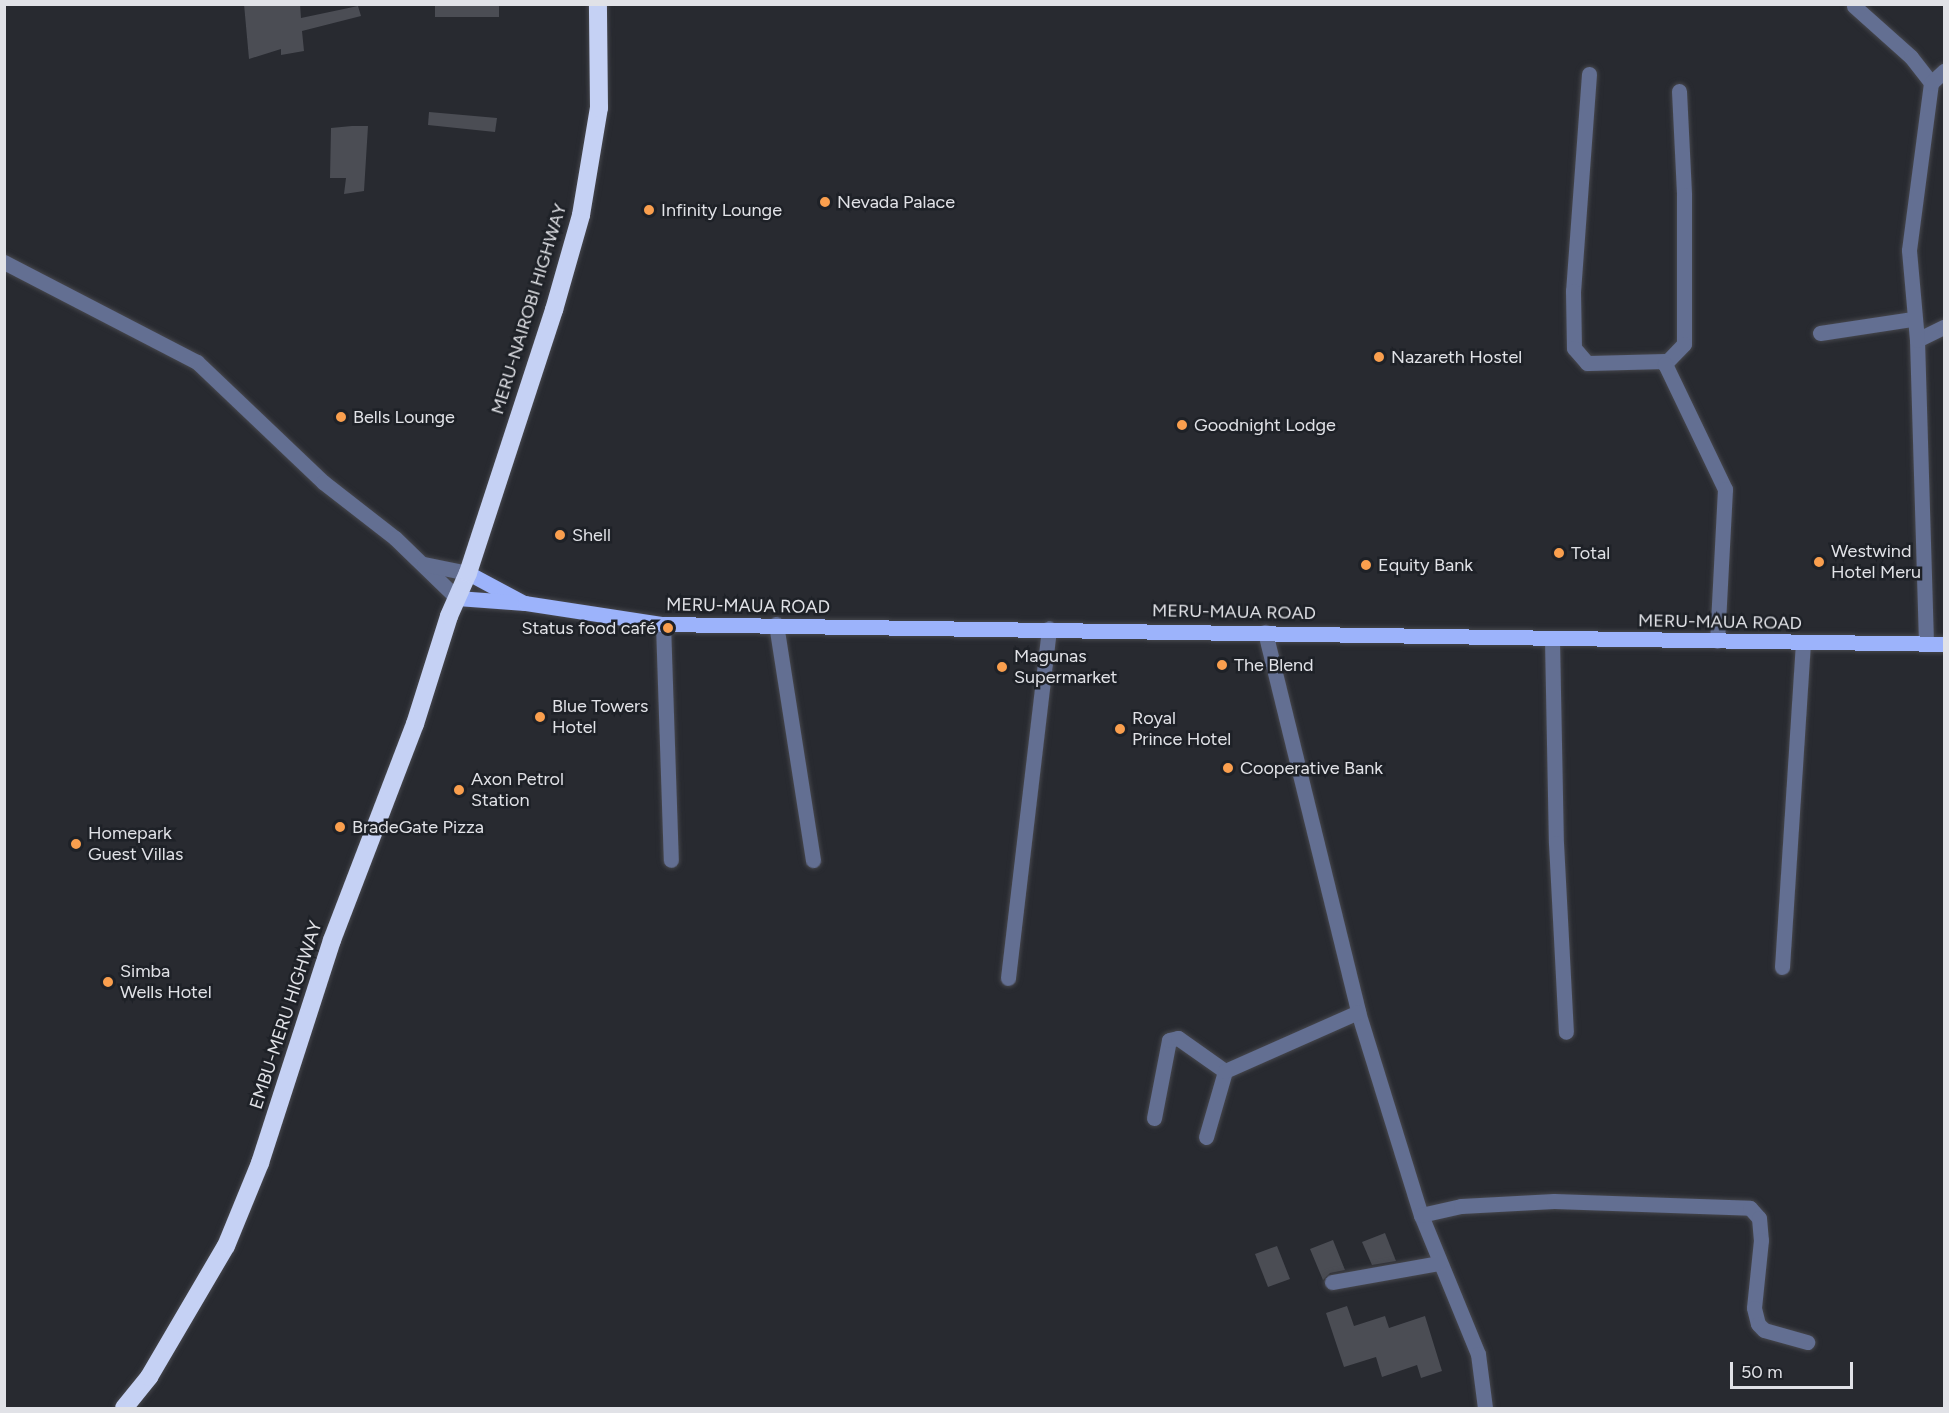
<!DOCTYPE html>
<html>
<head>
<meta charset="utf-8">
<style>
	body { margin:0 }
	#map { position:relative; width:1949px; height:1413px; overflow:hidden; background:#282a30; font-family:Figtree,sans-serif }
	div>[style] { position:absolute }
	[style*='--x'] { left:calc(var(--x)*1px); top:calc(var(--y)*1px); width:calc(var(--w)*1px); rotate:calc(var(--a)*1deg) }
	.building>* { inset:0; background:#4b4d54 }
	.roads { filter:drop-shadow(0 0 2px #46474d) drop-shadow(0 0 2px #46474d) }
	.minor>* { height:15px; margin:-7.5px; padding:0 7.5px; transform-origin:7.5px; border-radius:7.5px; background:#636f92 }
	.major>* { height:15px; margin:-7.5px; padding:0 7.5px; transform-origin:7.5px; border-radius:7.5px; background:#9cb3fb }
	.highway>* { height:18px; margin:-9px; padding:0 9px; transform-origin:9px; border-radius:9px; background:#c5d1f4 }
	.dots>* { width:16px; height:16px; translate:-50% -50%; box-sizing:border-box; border:3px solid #1e2127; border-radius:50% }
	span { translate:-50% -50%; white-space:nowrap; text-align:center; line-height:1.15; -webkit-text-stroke:5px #1e2127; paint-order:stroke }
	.poi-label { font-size:18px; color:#e1e2e7 }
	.left { translate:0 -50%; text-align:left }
	.right { translate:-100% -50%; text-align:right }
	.street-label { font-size:18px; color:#e1e2e7 }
	.frame { position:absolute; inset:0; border:6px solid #e1e2e7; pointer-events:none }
	.scale { position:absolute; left:1730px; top:1362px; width:123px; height:27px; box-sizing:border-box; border:3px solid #e1e2e7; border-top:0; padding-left:8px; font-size:18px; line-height:21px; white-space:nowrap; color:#e1e2e7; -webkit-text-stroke:4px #1e2127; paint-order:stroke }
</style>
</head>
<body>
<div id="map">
	<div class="building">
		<i style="clip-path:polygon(244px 4px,300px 4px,301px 18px,358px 6px,361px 16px,302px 31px,304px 51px,281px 55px,281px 49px,249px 59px)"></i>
		<i style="clip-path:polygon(435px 4px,499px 4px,499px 17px,435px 17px)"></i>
		<i style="clip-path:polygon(429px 112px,497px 118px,495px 132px,428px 125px)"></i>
		<i style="clip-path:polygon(352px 126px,368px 126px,364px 191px,344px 194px,346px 178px,330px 178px,331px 128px)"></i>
		<i style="clip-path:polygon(1385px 1233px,1396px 1261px,1372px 1265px,1362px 1242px)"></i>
		<i style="clip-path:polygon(1333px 1240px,1345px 1270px,1330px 1273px,1323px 1280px,1310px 1249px)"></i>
		<i style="clip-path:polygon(1277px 1246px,1290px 1279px,1268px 1287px,1255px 1254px)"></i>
		<i style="clip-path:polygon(1347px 1306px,1354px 1326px,1385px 1316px,1389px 1328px,1425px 1316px,1442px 1371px,1421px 1378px,1417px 1365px,1382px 1377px,1376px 1357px,1344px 1367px,1326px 1313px)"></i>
	</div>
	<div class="roads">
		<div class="minor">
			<i style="--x:1854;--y:6;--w:76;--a:41.8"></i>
			<i style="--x:1911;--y:57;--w:33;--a:52"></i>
			<i style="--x:1589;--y:74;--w:218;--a:94.2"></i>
			<i style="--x:1573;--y:291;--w:57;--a:89"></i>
			<i style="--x:1574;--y:348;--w:20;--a:49"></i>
			<i style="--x:1587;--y:363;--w:80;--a:-1.4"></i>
			<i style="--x:1679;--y:91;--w:104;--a:87.2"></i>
			<i style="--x:1684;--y:195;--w:149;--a:90"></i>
			<i style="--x:1684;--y:344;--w:28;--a:134"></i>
			<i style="--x:1665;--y:364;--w:139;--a:64.4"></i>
			<i style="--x:1725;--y:489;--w:152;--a:93"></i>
			<i style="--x:4;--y:262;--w:217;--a:27.4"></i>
			<i style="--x:197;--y:362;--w:174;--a:43.6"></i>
			<i style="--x:323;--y:482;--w:91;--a:37.9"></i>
			<i style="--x:395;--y:538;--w:86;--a:44.1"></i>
			<i style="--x:1820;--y:333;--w:94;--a:-8.6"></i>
			<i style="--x:1917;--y:340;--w:30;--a:-26"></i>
			<i style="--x:424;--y:564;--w:45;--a:11.6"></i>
			<i style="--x:663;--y:624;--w:236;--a:88.1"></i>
			<i style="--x:776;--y:624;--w:239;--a:81.1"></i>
			<i style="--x:1265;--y:632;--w:391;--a:76.2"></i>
			<i style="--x:1358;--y:1012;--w:213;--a:72.8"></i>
			<i style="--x:1421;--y:1215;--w:150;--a:67.7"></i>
			<i style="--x:1478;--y:1354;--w:54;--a:82.6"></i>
			<i style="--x:1552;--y:639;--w:204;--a:88.9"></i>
			<i style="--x:1556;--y:843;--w:189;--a:87"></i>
			<i style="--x:1926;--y:643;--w:303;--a:-91.7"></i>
			<i style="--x:1917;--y:340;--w:90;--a:-95.1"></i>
			<i style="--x:1909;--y:250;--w:168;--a:-82.5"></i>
			<i style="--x:1931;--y:83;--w:18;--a:-43"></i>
			<i style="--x:1782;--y:967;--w:324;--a:-86.3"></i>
			<i style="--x:1008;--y:978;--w:352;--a:-83.3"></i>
			<i style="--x:1154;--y:1118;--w:79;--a:-79.1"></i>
			<i style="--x:1169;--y:1040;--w:9;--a:-13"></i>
			<i style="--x:1178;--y:1038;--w:57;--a:35.1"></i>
			<i style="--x:1206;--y:1137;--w:69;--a:-73.9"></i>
			<i style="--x:1225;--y:1071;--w:145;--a:-23.9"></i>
			<i style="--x:1421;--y:1215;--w:41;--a:-12.7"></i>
			<i style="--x:1461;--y:1206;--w:93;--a:-3.1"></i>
			<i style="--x:1554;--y:1201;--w:196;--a:2"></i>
			<i style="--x:1750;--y:1208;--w:13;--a:48"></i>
			<i style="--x:1759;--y:1218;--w:22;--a:85"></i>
			<i style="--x:1761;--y:1240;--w:68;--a:95.9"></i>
			<i style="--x:1754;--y:1308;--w:16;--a:76"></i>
			<i style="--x:1758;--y:1324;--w:8;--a:45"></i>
			<i style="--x:1764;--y:1330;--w:45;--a:15.6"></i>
			<i style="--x:1332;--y:1282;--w:109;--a:-10.1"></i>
		</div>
		<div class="major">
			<i style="--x:468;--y:573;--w:61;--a:28.2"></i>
			<i style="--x:457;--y:598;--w:68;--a:4.2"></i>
			<i style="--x:525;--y:603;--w:140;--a:8.7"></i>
			<i style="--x:663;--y:624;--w:1281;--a:0.89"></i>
		</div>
		<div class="highway">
			<i style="--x:124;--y:1408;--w:40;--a:-51"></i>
			<i style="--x:149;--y:1377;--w:152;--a:-59.6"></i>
			<i style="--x:226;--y:1246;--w:90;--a:-67.7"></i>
			<i style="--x:260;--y:1163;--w:234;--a:-72.1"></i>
			<i style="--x:332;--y:940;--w:231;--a:-69"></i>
			<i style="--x:415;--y:724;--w:113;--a:-72.5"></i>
			<i style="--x:449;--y:616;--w:47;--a:-66.2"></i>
			<i style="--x:468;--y:573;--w:277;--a:-71.9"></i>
			<i style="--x:554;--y:310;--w:99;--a:-74.1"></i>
			<i style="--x:581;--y:215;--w:109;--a:-80.5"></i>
			<i style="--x:599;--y:108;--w:104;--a:-90.6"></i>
		</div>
	</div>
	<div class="dots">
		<i style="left:825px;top:202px;background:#fa9f4e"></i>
		<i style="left:649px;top:210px;background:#fa9f4e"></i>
		<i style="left:1379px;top:357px;background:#fa9f4e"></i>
		<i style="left:341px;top:417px;background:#fa9f4e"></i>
		<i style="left:1182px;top:425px;background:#fa9f4e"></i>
		<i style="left:560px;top:535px;background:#fa9f4e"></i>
		<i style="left:1559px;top:553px;background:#fa9f4e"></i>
		<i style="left:1819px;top:562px;background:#fa9f4e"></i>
		<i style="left:1366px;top:565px;background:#fa9f4e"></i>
		<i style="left:668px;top:628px;background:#fa9f4e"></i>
		<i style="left:1222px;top:665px;background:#fa9f4e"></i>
		<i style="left:1002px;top:667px;background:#fa9f4e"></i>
		<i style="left:540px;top:717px;background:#fa9f4e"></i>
		<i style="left:1120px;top:729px;background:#fa9f4e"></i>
		<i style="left:1228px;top:768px;background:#fa9f4e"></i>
		<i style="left:459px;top:790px;background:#fa9f4e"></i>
		<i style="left:340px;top:827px;background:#fa9f4e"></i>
		<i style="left:76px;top:844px;background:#fa9f4e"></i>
		<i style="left:108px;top:982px;background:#fa9f4e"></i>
	</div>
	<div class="poi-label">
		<span class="left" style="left:837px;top:202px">Nevada Palace</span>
		<span class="left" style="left:661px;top:210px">Infinity Lounge</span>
		<span class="left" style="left:1391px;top:357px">Nazareth Hostel</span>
		<span class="left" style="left:353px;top:417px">Bells Lounge</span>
		<span class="left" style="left:1194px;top:425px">Goodnight Lodge</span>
		<span class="left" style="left:572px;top:535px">Shell</span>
		<span class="left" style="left:1831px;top:562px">Westwind<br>Hotel Meru</span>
		<span class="left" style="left:1571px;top:553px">Total</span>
		<span class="left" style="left:1378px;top:565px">Equity Bank</span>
		<span class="right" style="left:656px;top:628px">Status food café</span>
		<span class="left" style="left:1014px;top:667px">Magunas<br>Supermarket</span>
		<span class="left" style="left:1234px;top:665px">The Blend</span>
		<span class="left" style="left:552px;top:717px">Blue Towers<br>Hotel</span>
		<span class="left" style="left:1132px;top:729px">Royal<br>Prince Hotel</span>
		<span class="left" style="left:1240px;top:768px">Cooperative Bank</span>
		<span class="left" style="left:471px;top:790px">Axon Petrol<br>Station</span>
		<span class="left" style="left:352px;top:827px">BradeGate Pizza</span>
		<span class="left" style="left:88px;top:844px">Homepark<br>Guest Villas</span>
		<span class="left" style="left:120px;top:982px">Simba<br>Wells Hotel</span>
	</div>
	<div class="street-label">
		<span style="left:529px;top:309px;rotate:-73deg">MERU-NAIROBI HIGHWAY</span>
		<span style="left:748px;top:606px;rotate:1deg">MERU-MAUA ROAD</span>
		<span style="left:1234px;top:612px;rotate:1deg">MERU-MAUA ROAD</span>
		<span style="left:1720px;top:622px;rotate:1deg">MERU-MAUA ROAD</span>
		<span style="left:286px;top:1015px;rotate:-72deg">EMBU-MERU HIGHWAY</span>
	</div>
	<div class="frame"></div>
	<div class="scale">50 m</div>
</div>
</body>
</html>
